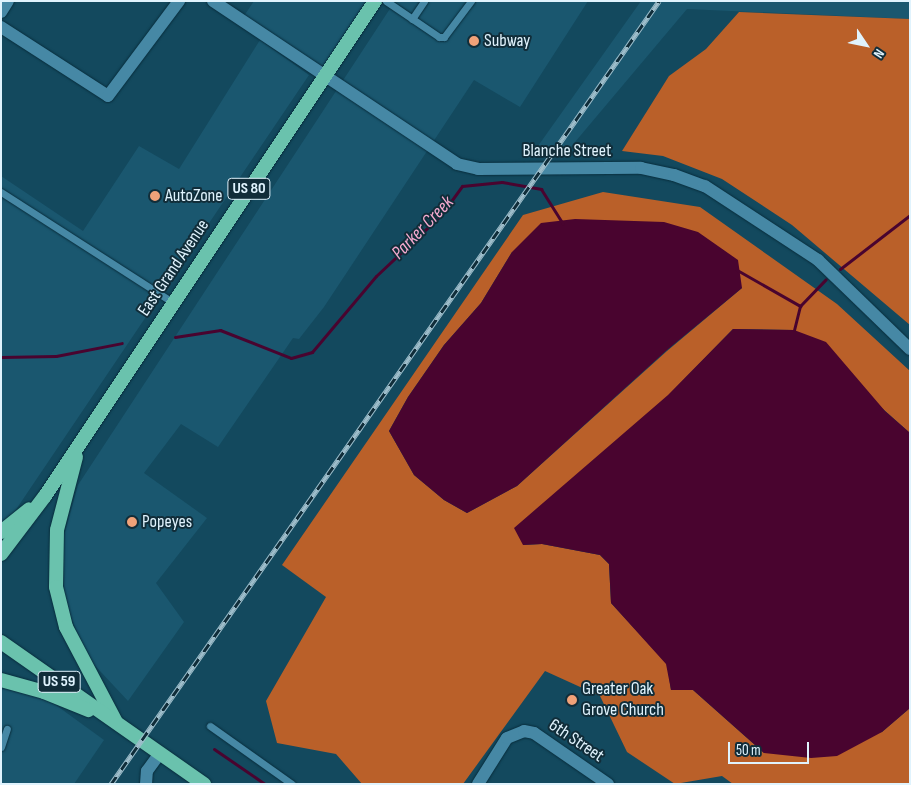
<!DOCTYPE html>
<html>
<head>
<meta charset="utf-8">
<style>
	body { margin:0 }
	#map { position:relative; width:911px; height:785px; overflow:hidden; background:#13495e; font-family:"Sofia Sans Condensed",sans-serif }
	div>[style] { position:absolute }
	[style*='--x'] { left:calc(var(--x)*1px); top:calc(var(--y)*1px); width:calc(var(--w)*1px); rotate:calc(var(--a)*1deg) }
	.built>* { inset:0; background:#1a576f }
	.forest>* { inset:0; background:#ba6029 }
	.water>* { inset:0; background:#49042f }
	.stream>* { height:3px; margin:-1.5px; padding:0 1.5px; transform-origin:1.5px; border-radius:1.5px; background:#49042f }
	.roads { filter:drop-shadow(0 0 1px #082d3c) drop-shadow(0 0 1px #082d3c) }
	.service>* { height:7px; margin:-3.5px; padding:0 3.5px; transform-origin:3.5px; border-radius:3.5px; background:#4688a5 }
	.minor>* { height:12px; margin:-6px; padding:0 6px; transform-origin:6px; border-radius:6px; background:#4688a5 }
	.trunk>* { height:14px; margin:-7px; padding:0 7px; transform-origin:7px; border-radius:7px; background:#6ac2ad }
	.rail>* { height:5px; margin-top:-2.5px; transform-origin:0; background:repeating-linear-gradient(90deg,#112d39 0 9px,#9ebdca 0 18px); box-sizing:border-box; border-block:1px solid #9ebdca }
	.dots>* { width:14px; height:14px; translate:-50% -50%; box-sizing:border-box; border:2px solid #112d39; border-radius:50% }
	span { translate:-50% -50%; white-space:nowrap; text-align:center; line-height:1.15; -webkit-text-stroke:4px #112d39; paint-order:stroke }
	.shield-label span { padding:1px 4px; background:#112d39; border:1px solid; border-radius:4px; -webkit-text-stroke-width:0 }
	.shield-label { font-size:16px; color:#e0f3fd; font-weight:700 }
	.poi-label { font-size:18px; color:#e0f3fd }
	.left { translate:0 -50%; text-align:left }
	.street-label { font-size:18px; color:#e0f3fd }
	.water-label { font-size:19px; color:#f5aacf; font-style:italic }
	.frame { position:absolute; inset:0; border:2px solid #e0f3fd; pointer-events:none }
	.north { position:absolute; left:841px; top:20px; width:50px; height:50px; -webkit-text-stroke:4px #112d39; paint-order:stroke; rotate:124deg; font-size:14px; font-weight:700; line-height:20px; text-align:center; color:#e0f3fd }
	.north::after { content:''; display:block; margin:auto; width:18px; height:22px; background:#e0f3fd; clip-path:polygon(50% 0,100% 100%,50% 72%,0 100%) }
	.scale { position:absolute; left:728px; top:742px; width:81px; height:22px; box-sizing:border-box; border:2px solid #e0f3fd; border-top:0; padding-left:6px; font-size:15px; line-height:18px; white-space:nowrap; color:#e0f3fd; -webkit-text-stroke:4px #112d39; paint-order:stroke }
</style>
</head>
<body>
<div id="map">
	<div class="built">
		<i style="clip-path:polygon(254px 1px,369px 1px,319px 75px,240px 22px)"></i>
		<i style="clip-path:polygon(395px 1px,588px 1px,520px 107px,474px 80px,324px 307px,299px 339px,293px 338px,218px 447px,181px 424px,144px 473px,207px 518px,156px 583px,184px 622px,128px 701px,86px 656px,64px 598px,63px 539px,78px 485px)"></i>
		<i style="clip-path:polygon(641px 1px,910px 1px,910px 19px,687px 9px,570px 148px,538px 146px)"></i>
		<i style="clip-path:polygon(260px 40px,309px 75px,13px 514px,1px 523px,1px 176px,83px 231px,139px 146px,179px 169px)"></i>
		<i style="clip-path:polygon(1px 687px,42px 695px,104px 740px,74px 784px,1px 784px)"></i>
	</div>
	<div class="forest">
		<i style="clip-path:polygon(739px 12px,910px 19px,910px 325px,792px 225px,722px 179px,663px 156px,622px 151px,669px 76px,706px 49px)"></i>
		<i style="clip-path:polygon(evenodd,603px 192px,700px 207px,837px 304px,910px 371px,910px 433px,794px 330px,733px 329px,523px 545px,542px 544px,600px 555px,609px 564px,611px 603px,667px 664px,671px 690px,693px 690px,764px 753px,882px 732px,910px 708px,910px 784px,733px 784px,722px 776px,675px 784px,627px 752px,600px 696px,545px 671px,463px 784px,362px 784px,336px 754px,277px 743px,266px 701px,326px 597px,282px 565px,523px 215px,603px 192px,512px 252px,742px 288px,667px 351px,517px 486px,467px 513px,444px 500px,414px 475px,389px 431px,408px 397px,444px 345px,481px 303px,512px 252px)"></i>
	</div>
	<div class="water">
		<i style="clip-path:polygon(575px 219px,664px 222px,698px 232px,738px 260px,742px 288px,667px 350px,517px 486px,467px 513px,444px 500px,414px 475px,389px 431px,408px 397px,444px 345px,481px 303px,512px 252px,541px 223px)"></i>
		<i style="clip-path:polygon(733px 329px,794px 330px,826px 342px,885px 411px,910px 433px,910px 708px,882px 732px,837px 756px,811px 758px,764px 753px,693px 690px,671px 690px,666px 664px,611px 603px,609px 564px,600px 555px,542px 544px,523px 545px,514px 528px,668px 395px)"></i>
	</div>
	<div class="stream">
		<i style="--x:840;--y:269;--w:88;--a:-37.6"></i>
		<i style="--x:737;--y:270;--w:73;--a:29.7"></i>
		<i style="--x:800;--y:306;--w:37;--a:-46"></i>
		<i style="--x:794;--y:330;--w:25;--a:-76"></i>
		<i style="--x:175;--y:337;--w:46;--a:-8.8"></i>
		<i style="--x:220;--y:330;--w:76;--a:21.5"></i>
		<i style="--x:291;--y:358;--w:22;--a:-16"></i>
		<i style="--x:312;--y:352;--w:99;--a:-49.9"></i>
		<i style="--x:376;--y:276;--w:89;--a:-43.2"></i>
		<i style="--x:441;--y:215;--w:36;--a:-54"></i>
		<i style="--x:462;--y:186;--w:40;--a:-5.7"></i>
		<i style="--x:502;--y:182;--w:40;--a:10"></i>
		<i style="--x:541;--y:189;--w:41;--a:57.8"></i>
		<i style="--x:1;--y:357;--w:55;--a:-1"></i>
		<i style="--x:56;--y:356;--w:67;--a:-11.1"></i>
		<i style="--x:214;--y:749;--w:62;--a:34.5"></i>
	</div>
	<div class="roads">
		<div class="service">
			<i style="--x:386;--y:1;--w:64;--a:34.2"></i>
			<i style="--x:439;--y:37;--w:5;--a:0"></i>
			<i style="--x:444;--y:37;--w:45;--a:-53.1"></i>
			<i style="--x:412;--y:19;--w:22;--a:-56"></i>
			<i style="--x:1;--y:192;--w:206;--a:32.7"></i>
			<i style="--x:210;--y:726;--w:100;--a:35.3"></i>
			<i style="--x:1;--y:747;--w:19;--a:-72"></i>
		</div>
		<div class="minor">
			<i style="--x:213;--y:1;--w:293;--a:33.7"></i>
			<i style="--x:457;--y:164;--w:22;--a:13"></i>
			<i style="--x:478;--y:169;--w:163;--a:-0.4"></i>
			<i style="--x:641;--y:168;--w:34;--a:12"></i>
			<i style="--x:674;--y:175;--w:33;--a:20"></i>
			<i style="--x:705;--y:186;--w:135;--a:33.2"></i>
			<i style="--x:818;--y:260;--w:128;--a:44.1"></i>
			<i style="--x:1;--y:12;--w:13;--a:-58"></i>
			<i style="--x:1;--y:27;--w:127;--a:32.8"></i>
			<i style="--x:108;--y:96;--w:119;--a:-53.2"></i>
			<i style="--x:146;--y:784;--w:13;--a:-86"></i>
			<i style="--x:147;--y:771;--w:22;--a:-54"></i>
			<i style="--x:478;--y:784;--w:54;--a:-57.8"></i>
			<i style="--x:507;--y:738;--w:18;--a:-22"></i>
			<i style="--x:524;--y:731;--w:10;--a:11"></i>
			<i style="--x:534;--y:733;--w:90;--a:34.6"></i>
		</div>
		<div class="trunk">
			<i style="--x:76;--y:457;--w:75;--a:104.6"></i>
			<i style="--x:57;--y:530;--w:57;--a:91"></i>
			<i style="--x:56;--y:587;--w:41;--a:76"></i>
			<i style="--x:66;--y:627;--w:107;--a:62.2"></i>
			<i style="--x:1;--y:532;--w:36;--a:-39"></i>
			<i style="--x:1;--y:554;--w:73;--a:-52.8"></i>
			<i style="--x:45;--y:496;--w:595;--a:-56.31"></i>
			<i style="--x:1;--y:642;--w:248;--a:35"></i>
			<i style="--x:1;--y:680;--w:45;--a:15.6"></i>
			<i style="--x:44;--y:692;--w:48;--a:22.2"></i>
		</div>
	</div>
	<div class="rail">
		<i style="--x:111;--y:784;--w:956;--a:-55.01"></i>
	</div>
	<div class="dots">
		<i style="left:474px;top:41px;background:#f0a279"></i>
		<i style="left:155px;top:196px;background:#f0a279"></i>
		<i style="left:132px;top:522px;background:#f0a279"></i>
		<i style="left:572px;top:700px;background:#f0a279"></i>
	</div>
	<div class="shield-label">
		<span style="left:249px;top:189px">US 80</span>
		<span style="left:59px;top:682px">US 59</span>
	</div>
	<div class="poi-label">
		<span class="left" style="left:484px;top:41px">Subway</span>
		<span class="left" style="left:165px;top:196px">AutoZone</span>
		<span class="left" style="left:142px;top:522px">Popeyes</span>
		<span class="left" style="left:582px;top:700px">Greater Oak<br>Grove Church</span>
	</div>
	<div class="street-label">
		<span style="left:567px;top:151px">Blanche Street</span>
		<span style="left:174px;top:268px;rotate:-56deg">East Grand Avenue</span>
		<span style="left:576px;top:741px;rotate:34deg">6th Street</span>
	</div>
	<div class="water-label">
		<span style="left:423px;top:228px;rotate:-46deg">Parker Creek</span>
	</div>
	<div class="frame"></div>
	<div class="north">N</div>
	<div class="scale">50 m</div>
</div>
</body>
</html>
